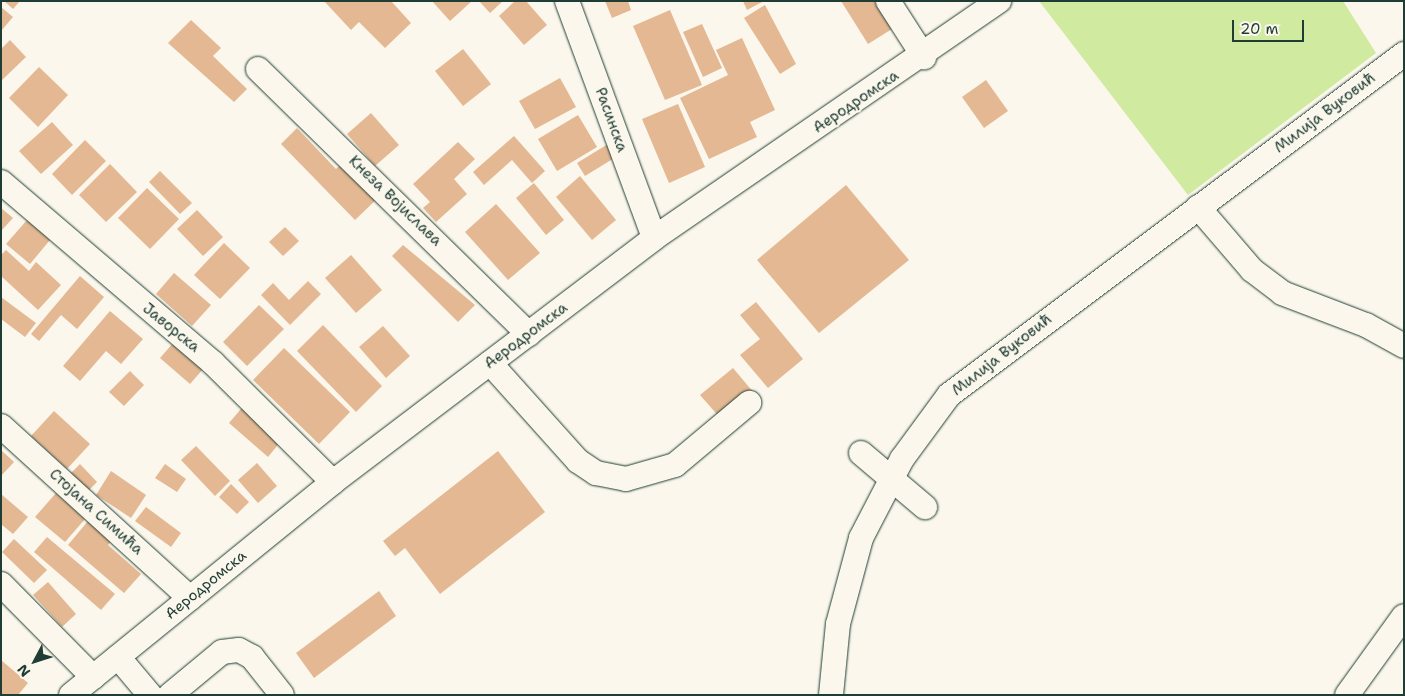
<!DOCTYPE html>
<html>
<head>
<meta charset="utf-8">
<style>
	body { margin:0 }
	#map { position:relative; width:1405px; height:696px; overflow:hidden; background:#fbf7ec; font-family:"Shantell Sans",sans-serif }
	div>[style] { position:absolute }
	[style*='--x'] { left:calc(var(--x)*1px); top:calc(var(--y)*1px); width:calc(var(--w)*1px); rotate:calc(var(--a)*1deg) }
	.green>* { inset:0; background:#d0eaa0 }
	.building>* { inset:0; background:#e3b893 }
	.roads { filter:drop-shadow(0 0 1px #1f3d34) drop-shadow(0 0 1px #1f3d34) }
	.minor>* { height:24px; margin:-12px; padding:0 12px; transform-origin:12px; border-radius:12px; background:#fbf7ec }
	span { translate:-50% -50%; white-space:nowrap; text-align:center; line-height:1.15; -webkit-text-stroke:4.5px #fbf7ec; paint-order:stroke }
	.street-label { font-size:15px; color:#1f3d34 }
	.frame { position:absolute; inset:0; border:2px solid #1f3d34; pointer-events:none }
	.north { position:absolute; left:10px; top:636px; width:50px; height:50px; -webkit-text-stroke:4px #fbf7ec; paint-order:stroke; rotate:230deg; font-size:14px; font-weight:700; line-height:20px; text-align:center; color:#1f3d34 }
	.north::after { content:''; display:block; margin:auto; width:18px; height:22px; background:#1f3d34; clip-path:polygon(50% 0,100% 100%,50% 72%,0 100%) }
	.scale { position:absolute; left:1232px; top:20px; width:72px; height:22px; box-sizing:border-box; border:2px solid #1f3d34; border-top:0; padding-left:6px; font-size:15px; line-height:18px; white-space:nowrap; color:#1f3d34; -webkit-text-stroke:4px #fbf7ec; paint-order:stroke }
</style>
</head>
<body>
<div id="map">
	<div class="green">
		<i style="clip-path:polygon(1039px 1px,1343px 1px,1376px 53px,1188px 195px)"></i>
	</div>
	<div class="building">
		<i style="clip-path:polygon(4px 1px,20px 1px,13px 9px)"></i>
		<i style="clip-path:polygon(324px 1px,391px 1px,411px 23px,385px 48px,359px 22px,351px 30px)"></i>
		<i style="clip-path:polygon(432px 1px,472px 1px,450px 21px)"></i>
		<i style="clip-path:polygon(479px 1px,503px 1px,490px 13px)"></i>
		<i style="clip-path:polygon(515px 1px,526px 1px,547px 25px,524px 45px,499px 16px)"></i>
		<i style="clip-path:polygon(605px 1px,628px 1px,631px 10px,612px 18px)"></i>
		<i style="clip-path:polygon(743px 1px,764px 1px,747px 10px)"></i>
		<i style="clip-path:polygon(841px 1px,885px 1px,900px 24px,868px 44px)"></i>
		<i style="clip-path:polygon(765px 5px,796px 64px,780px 74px,744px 18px)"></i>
		<i style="clip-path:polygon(1px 7px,13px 17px,1px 31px)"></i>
		<i style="clip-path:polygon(670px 10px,702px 85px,665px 100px,633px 26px)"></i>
		<i style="clip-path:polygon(191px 20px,221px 48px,213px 56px,247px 89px,234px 102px,168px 43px)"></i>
		<i style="clip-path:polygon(702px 24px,722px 68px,703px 77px,683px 32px)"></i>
		<i style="clip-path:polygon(742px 38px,775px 110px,750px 122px,757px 137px,709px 159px,680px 98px,728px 75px,716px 50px)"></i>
		<i style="clip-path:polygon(10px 40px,26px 57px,1px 81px,1px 49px)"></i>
		<i style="clip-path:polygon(463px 49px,491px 84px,463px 106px,435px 71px)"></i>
		<i style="clip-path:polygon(39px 67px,68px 95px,38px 127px,9px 98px)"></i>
		<i style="clip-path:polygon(560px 78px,576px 107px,535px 129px,519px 101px)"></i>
		<i style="clip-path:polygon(986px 80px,1008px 111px,984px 128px,962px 97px)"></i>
		<i style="clip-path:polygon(678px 104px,705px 167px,669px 183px,642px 119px)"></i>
		<i style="clip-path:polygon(371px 113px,399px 145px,375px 166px,347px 134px)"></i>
		<i style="clip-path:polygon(578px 115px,597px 147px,557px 171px,538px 139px)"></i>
		<i style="clip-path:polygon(52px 122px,73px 145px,41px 174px,19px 151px)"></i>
		<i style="clip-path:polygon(297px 128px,336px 169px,345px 160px,380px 196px,355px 220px,281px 144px)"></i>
		<i style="clip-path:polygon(514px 136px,545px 171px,532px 183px,512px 160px,484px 185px,473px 172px)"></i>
		<i style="clip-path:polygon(85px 140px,106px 161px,72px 195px,52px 174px)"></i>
		<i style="clip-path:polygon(458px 142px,475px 159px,454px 179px,467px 194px,436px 222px,423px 208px,430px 202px,413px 184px)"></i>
		<i style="clip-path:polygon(608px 144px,616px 157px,585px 176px,577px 163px)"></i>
		<i style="clip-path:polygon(110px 164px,137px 192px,106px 222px,79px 195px)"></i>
		<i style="clip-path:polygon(160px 171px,192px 203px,180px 214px,149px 182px)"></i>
		<i style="clip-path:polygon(580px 176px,616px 220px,592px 240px,556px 197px)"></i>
		<i style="clip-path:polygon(534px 183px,564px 220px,546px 235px,516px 198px)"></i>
		<i style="clip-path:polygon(846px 185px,909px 260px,819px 333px,757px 260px)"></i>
		<i style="clip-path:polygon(147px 188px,179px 219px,150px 249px,118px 218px)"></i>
		<i style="clip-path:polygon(496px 204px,540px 253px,508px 280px,465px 232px)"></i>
		<i style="clip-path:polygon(1px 208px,13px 218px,1px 231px)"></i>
		<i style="clip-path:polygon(197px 210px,223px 237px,203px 256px,177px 229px)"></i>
		<i style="clip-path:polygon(27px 220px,50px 240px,30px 264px,6px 244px)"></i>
		<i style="clip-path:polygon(285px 227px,299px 241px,283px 256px,269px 242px)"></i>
		<i style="clip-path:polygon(224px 243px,250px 268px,220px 299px,194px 275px)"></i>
		<i style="clip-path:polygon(403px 245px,475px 305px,458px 322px,392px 256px)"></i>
		<i style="clip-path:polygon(6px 250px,29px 271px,36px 262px,61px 285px,38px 310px,1px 276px,1px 255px)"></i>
		<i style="clip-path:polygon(351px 255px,382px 290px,356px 313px,325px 278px)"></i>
		<i style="clip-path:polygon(174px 273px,211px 305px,192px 326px,156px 294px)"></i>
		<i style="clip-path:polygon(80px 276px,104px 297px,77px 329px,61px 315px,39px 341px,31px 334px)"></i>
		<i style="clip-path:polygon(308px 281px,321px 294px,290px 325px,261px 295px,273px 283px,289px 300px)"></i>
		<i style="clip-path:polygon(1px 297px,36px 323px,25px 337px,1px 319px)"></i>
		<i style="clip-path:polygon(756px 302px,803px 359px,768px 388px,740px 355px,760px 339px,740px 315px)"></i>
		<i style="clip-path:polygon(259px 305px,284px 329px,247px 366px,223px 342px)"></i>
		<i style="clip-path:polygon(110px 311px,143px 339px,121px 364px,106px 351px,80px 381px,63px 366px)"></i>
		<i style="clip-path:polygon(323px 325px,382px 386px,356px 412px,297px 351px)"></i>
		<i style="clip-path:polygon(383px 326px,410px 356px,386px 378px,359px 347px)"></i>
		<i style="clip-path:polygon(174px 342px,204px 368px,190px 384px,160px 358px)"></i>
		<i style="clip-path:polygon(284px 348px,350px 412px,319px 444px,253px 380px)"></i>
		<i style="clip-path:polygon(733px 368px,754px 393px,722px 420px,700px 395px)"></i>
		<i style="clip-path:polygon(130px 371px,144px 385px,124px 406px,109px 392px)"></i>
		<i style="clip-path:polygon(246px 403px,285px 436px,268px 457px,229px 423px)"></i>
		<i style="clip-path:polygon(54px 411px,90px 444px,67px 469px,31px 436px)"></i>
		<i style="clip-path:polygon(196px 446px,230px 481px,215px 496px,181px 460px)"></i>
		<i style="clip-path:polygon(1px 450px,14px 462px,1px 476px)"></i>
		<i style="clip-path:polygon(498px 451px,545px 512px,440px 594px,405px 548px,395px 556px,383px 541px)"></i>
		<i style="clip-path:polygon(257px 463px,277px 486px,258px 503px,238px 480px)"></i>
		<i style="clip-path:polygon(80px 464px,97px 482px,87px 492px,70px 474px)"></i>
		<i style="clip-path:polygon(165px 464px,186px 479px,177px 492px,155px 478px)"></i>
		<i style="clip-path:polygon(111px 471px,146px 495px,131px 518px,96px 495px)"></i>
		<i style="clip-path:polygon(231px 484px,249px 502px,237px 514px,219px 497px)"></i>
		<i style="clip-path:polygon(56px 493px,85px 519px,65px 542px,35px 517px)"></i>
		<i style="clip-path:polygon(1px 494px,28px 517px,13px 534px,1px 524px)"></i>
		<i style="clip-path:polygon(146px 507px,181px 533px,171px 547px,135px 521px)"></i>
		<i style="clip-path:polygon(93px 515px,117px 535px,108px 545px,141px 574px,124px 593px,68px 545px)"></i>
		<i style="clip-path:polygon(47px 537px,115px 594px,101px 610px,34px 552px)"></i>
		<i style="clip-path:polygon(14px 539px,47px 570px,34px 583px,2px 552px)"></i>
		<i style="clip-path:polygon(48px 582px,76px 614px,62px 627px,33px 595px)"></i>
		<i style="clip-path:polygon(379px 591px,396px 616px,314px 678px,296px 653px)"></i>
		<i style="clip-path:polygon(1px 660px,28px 683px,18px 695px,1px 695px)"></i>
	</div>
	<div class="roads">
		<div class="minor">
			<i style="--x:567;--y:1;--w:252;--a:69.8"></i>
			<i style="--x:888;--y:1;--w:67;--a:57.3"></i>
			<i style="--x:258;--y:69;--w:379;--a:44.4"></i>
			<i style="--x:1;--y:182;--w:279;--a:40.5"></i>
			<i style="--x:213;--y:363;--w:169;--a:44.8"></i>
			<i style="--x:1198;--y:207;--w:83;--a:49.4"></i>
			<i style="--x:1252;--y:270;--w:38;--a:37"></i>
			<i style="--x:1282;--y:293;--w:90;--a:20.9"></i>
			<i style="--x:1366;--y:325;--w:43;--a:28.9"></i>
			<i style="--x:490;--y:363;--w:132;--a:48.1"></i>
			<i style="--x:578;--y:461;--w:22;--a:34"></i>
			<i style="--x:596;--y:473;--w:31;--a:11"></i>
			<i style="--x:626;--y:479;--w:51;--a:-15.9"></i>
			<i style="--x:675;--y:465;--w:97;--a:-40"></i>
			<i style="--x:1;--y:426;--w:256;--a:42.3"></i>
			<i style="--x:861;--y:453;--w:84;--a:40.2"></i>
			<i style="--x:1;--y:584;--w:131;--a:45.3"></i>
			<i style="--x:118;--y:657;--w:50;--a:49.9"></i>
			<i style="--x:71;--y:695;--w:338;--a:-39.1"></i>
			<i style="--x:333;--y:482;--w:403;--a:-37.2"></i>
			<i style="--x:654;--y:238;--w:419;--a:-34.5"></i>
			<i style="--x:170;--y:695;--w:67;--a:-39.6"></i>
			<i style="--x:222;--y:652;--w:17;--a:-7"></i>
			<i style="--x:239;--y:650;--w:15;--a:28"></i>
			<i style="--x:252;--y:657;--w:48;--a:51.7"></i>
			<i style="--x:831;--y:695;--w:71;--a:-84.4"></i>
			<i style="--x:838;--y:624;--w:89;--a:-75"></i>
			<i style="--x:861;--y:538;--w:89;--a:-62.6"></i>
			<i style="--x:902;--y:459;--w:79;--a:-53.7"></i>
			<i style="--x:949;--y:395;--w:569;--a:-36.85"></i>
			<i style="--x:1347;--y:695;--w:97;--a:-54.2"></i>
		</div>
	</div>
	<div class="street-label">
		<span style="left:856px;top:102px;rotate:-34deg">Аеродромска</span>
		<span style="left:1325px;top:113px;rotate:-37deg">Милија Вуковић</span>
		<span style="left:611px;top:120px;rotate:70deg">Расинска</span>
		<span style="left:395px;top:201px;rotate:44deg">Кнеза Војислава</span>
		<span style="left:171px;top:328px;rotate:39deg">Јаворска</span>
		<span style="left:526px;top:336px;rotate:-37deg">Аеродромска</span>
		<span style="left:1002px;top:355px;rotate:-38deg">Милија Вуковић</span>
		<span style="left:96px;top:512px;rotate:42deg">Стојана Симића</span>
		<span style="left:206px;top:585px;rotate:-39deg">Аеродромска</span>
	</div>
	<div class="frame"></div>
	<div class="north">N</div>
	<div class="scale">20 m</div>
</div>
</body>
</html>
